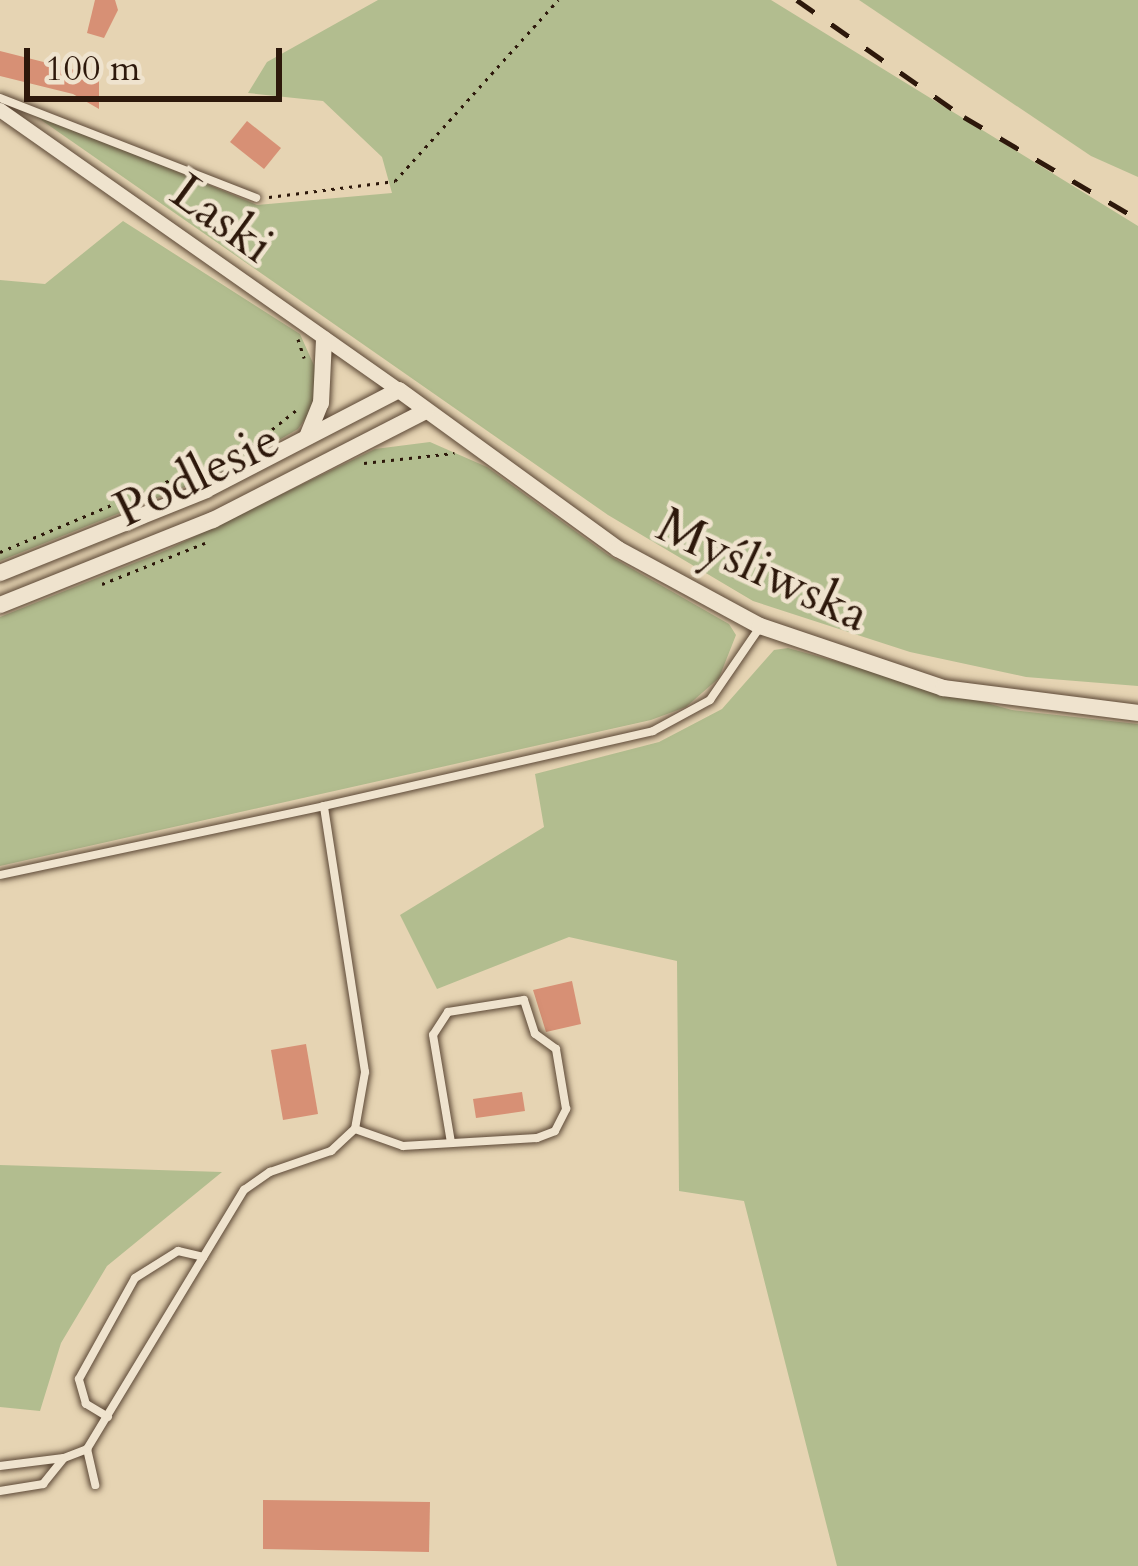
<!DOCTYPE html>
<html>
<head>
<meta charset="utf-8">
<style>
	body { margin:0 }
	#map { position:relative; width:1138px; height:1566px; overflow:hidden; background:#e6d4b3; font-family:Cardo,serif }
	div>[style] { position:absolute }
	[style*='--x'] { left:calc(var(--x)*1px); top:calc(var(--y)*1px); width:calc(var(--w)*1px); rotate:calc(var(--a)*1deg) }
	.green>* { inset:0; background:#b2bd8f }
	.building>* { inset:0; background:#d79075 }
	.path>* { height:3px; margin-top:-1.5px; transform-origin:0; background:repeating-linear-gradient(90deg,#2d180b 0 3px,transparent 0 9px) }
	.roads { filter:drop-shadow(0 0 3px #5b4735) drop-shadow(0 0 3px #5b4735) }
	.service>* { height:8px; margin:-4px; padding:0 4px; transform-origin:4px; border-radius:4px; background:#efe3ce }
	.minor>* { height:14px; margin:-7px; padding:0 7px; transform-origin:7px; border-radius:7px; background:#efe3ce }
	.tertiary>* { height:16px; margin:-8px; padding:0 8px; transform-origin:8px; border-radius:8px; background:#efe3ce }
	.rail>* { height:4.5px; margin-top:-2.25px; transform-origin:0; background:repeating-linear-gradient(90deg,#2d180b 0 21px,transparent 0 42px) }
	span { translate:-50% -50%; white-space:nowrap; text-align:center; line-height:1.15; -webkit-text-stroke:9px #efe3ce; paint-order:stroke }
	.street-label { font-size:51px; color:#2d180b }
	.scale { position:absolute; left:24px; top:48px; width:258px; height:54px; box-sizing:border-box; border:6px solid #2d180b; border-top:0; padding-left:15px; font-size:36px; line-height:42px; white-space:nowrap; color:#2d180b; -webkit-text-stroke:9px #efe3ce; paint-order:stroke }
</style>
</head>
<body>
<div id="map">
	<div class="green">
		<i style="clip-path:polygon(378px 0,771px 0,1138px 226px,1138px 686px,1026px 677px,910px 652px,753px 601px,608px 515px,24px 108px,257px 205px,392px 193px,382px 157px,323px 101px,248px 93px,267px 62px)"></i>
		<i style="clip-path:polygon(859px 0,1138px 0,1138px 177px,1091px 156px)"></i>
		<i style="clip-path:polygon(123px 221px,300px 334px,317px 372px,312px 409px,298px 429px,227px 470px,0 561px,0 280px,45px 284px)"></i>
		<i style="clip-path:polygon(430px 442px,487px 467px,608px 555px,729px 624px,736px 635px,719px 678px,686px 707px,651px 720px,0 866px,0 617px,169px 549px,375px 449px)"></i>
		<i style="clip-path:polygon(788px 648px,1012px 710px,1138px 724px,1138px 1566px,837px 1566px,744px 1201px,679px 1191px,677px 961px,569px 937px,437px 989px,400px 915px,544px 827px,535px 774px,659px 742px,722px 709px,774px 650px)"></i>
		<i style="clip-path:polygon(0 1165px,222px 1172px,107px 1266px,61px 1343px,40px 1411px,0 1407px)"></i>
	</div>
	<div class="building">
		<i style="clip-path:polygon(95px 0,115px 0,118px 10px,104px 38px,87px 33px)"></i>
		<i style="clip-path:polygon(0 51px,99px 76px,99px 109px,73px 94px,0 76px)"></i>
		<i style="clip-path:polygon(247px 121px,281px 148px,264px 169px,230px 142px)"></i>
		<i style="clip-path:polygon(572px 981px,581px 1024px,546px 1032px,533px 990px)"></i>
		<i style="clip-path:polygon(306px 1044px,318px 1114px,283px 1120px,271px 1050px)"></i>
		<i style="clip-path:polygon(522px 1092px,525px 1111px,476px 1118px,473px 1099px)"></i>
		<i style="clip-path:polygon(263px 1500px,430px 1502px,429px 1552px,263px 1549px)"></i>
	</div>
	<div class="path">
		<i style="--x:269;--y:197;--w:127;--a:-7.2"></i>
		<i style="--x:395;--y:181;--w:244;--a:-48"></i>
		<i style="--x:298;--y:339;--w:20;--a:72"></i>
		<i style="--x:251;--y:446;--w:61;--a:-38.4"></i>
		<i style="--x:364;--y:463;--w:91;--a:-6.3"></i>
		<i style="--x:0;--y:552;--w:263;--a:-22.9"></i>
		<i style="--x:102;--y:584;--w:111;--a:-21.7"></i>
	</div>
	<div class="roads">
		<div class="service">
			<i style="--x:0;--y:98;--w:275;--a:21.3"></i>
			<i style="--x:0;--y:875;--w:331;--a:-12"></i>
			<i style="--x:355;--y:1129;--w:51;--a:19.5"></i>
			<i style="--x:403;--y:1146;--w:134;--a:-3.4"></i>
			<i style="--x:537;--y:1138;--w:19;--a:-21"></i>
			<i style="--x:555;--y:1131;--w:25;--a:-63"></i>
			<i style="--x:566;--y:1109;--w:61;--a:-99.5"></i>
			<i style="--x:556;--y:1049;--w:26;--a:-144"></i>
			<i style="--x:535;--y:1034;--w:36;--a:-108"></i>
			<i style="--x:524;--y:1000;--w:77;--a:171"></i>
			<i style="--x:448;--y:1012;--w:27;--a:123"></i>
			<i style="--x:433;--y:1035;--w:109;--a:80.5"></i>
			<i style="--x:108;--y:1417;--w:26;--a:-149"></i>
			<i style="--x:86;--y:1404;--w:26;--a:-106"></i>
			<i style="--x:79;--y:1379;--w:115;--a:-61"></i>
			<i style="--x:135;--y:1278;--w:51;--a:-32.1"></i>
			<i style="--x:178;--y:1251;--w:26;--a:13"></i>
			<i style="--x:87;--y:1449;--w:37;--a:77"></i>
			<i style="--x:0;--y:1466;--w:64;--a:-7.2"></i>
			<i style="--x:0;--y:1491;--w:44;--a:-9.2"></i>
			<i style="--x:43;--y:1484;--w:33;--a:-51"></i>
			<i style="--x:64;--y:1458;--w:25;--a:-21"></i>
			<i style="--x:87;--y:1449;--w:303;--a:-58.8"></i>
			<i style="--x:244;--y:1190;--w:32;--a:-35"></i>
			<i style="--x:270;--y:1172;--w:65;--a:-19"></i>
			<i style="--x:331;--y:1151;--w:33;--a:-43"></i>
			<i style="--x:355;--y:1129;--w:58;--a:-80"></i>
			<i style="--x:365;--y:1072;--w:269;--a:-98.8"></i>
			<i style="--x:324;--y:806;--w:337;--a:-12.8"></i>
			<i style="--x:653;--y:731;--w:65;--a:-28.5"></i>
			<i style="--x:710;--y:700;--w:88;--a:-55.6"></i>
		</div>
		<div class="minor">
			<i style="--x:0;--y:110;--w:487;--a:35.1"></i>
		</div>
		<div class="tertiary">
			<i style="--x:307;--y:437;--w:37;--a:-68"></i>
			<i style="--x:321;--y:403;--w:64;--a:-87.3"></i>
			<i style="--x:0;--y:573;--w:222;--a:-21.9"></i>
			<i style="--x:206;--y:490;--w:217;--a:-27.4"></i>
			<i style="--x:399;--y:390;--w:271;--a:36"></i>
			<i style="--x:618;--y:549;--w:162;--a:28.5"></i>
			<i style="--x:760;--y:626;--w:193;--a:18.7"></i>
			<i style="--x:943;--y:688;--w:197;--a:7.3"></i>
			<i style="--x:0;--y:605;--w:229;--a:-21.8"></i>
			<i style="--x:213;--y:520;--w:239;--a:-27.1"></i>
		</div>
	</div>
	<div class="rail">
		<i style="--x:797;--y:0;--w:204;--a:35"></i>
		<i style="--x:964;--y:117;--w:202;--a:30.4"></i>
	</div>
	<div class="street-label">
		<span style="left:222px;top:219px;rotate:36deg">Laski</span>
		<span style="left:197px;top:475px;rotate:-26deg">Podlesie</span>
		<span style="left:763px;top:570px;rotate:25deg">Myśliwska</span>
	</div>
	<div class="scale">100 m</div>
</div>
</body>
</html>
